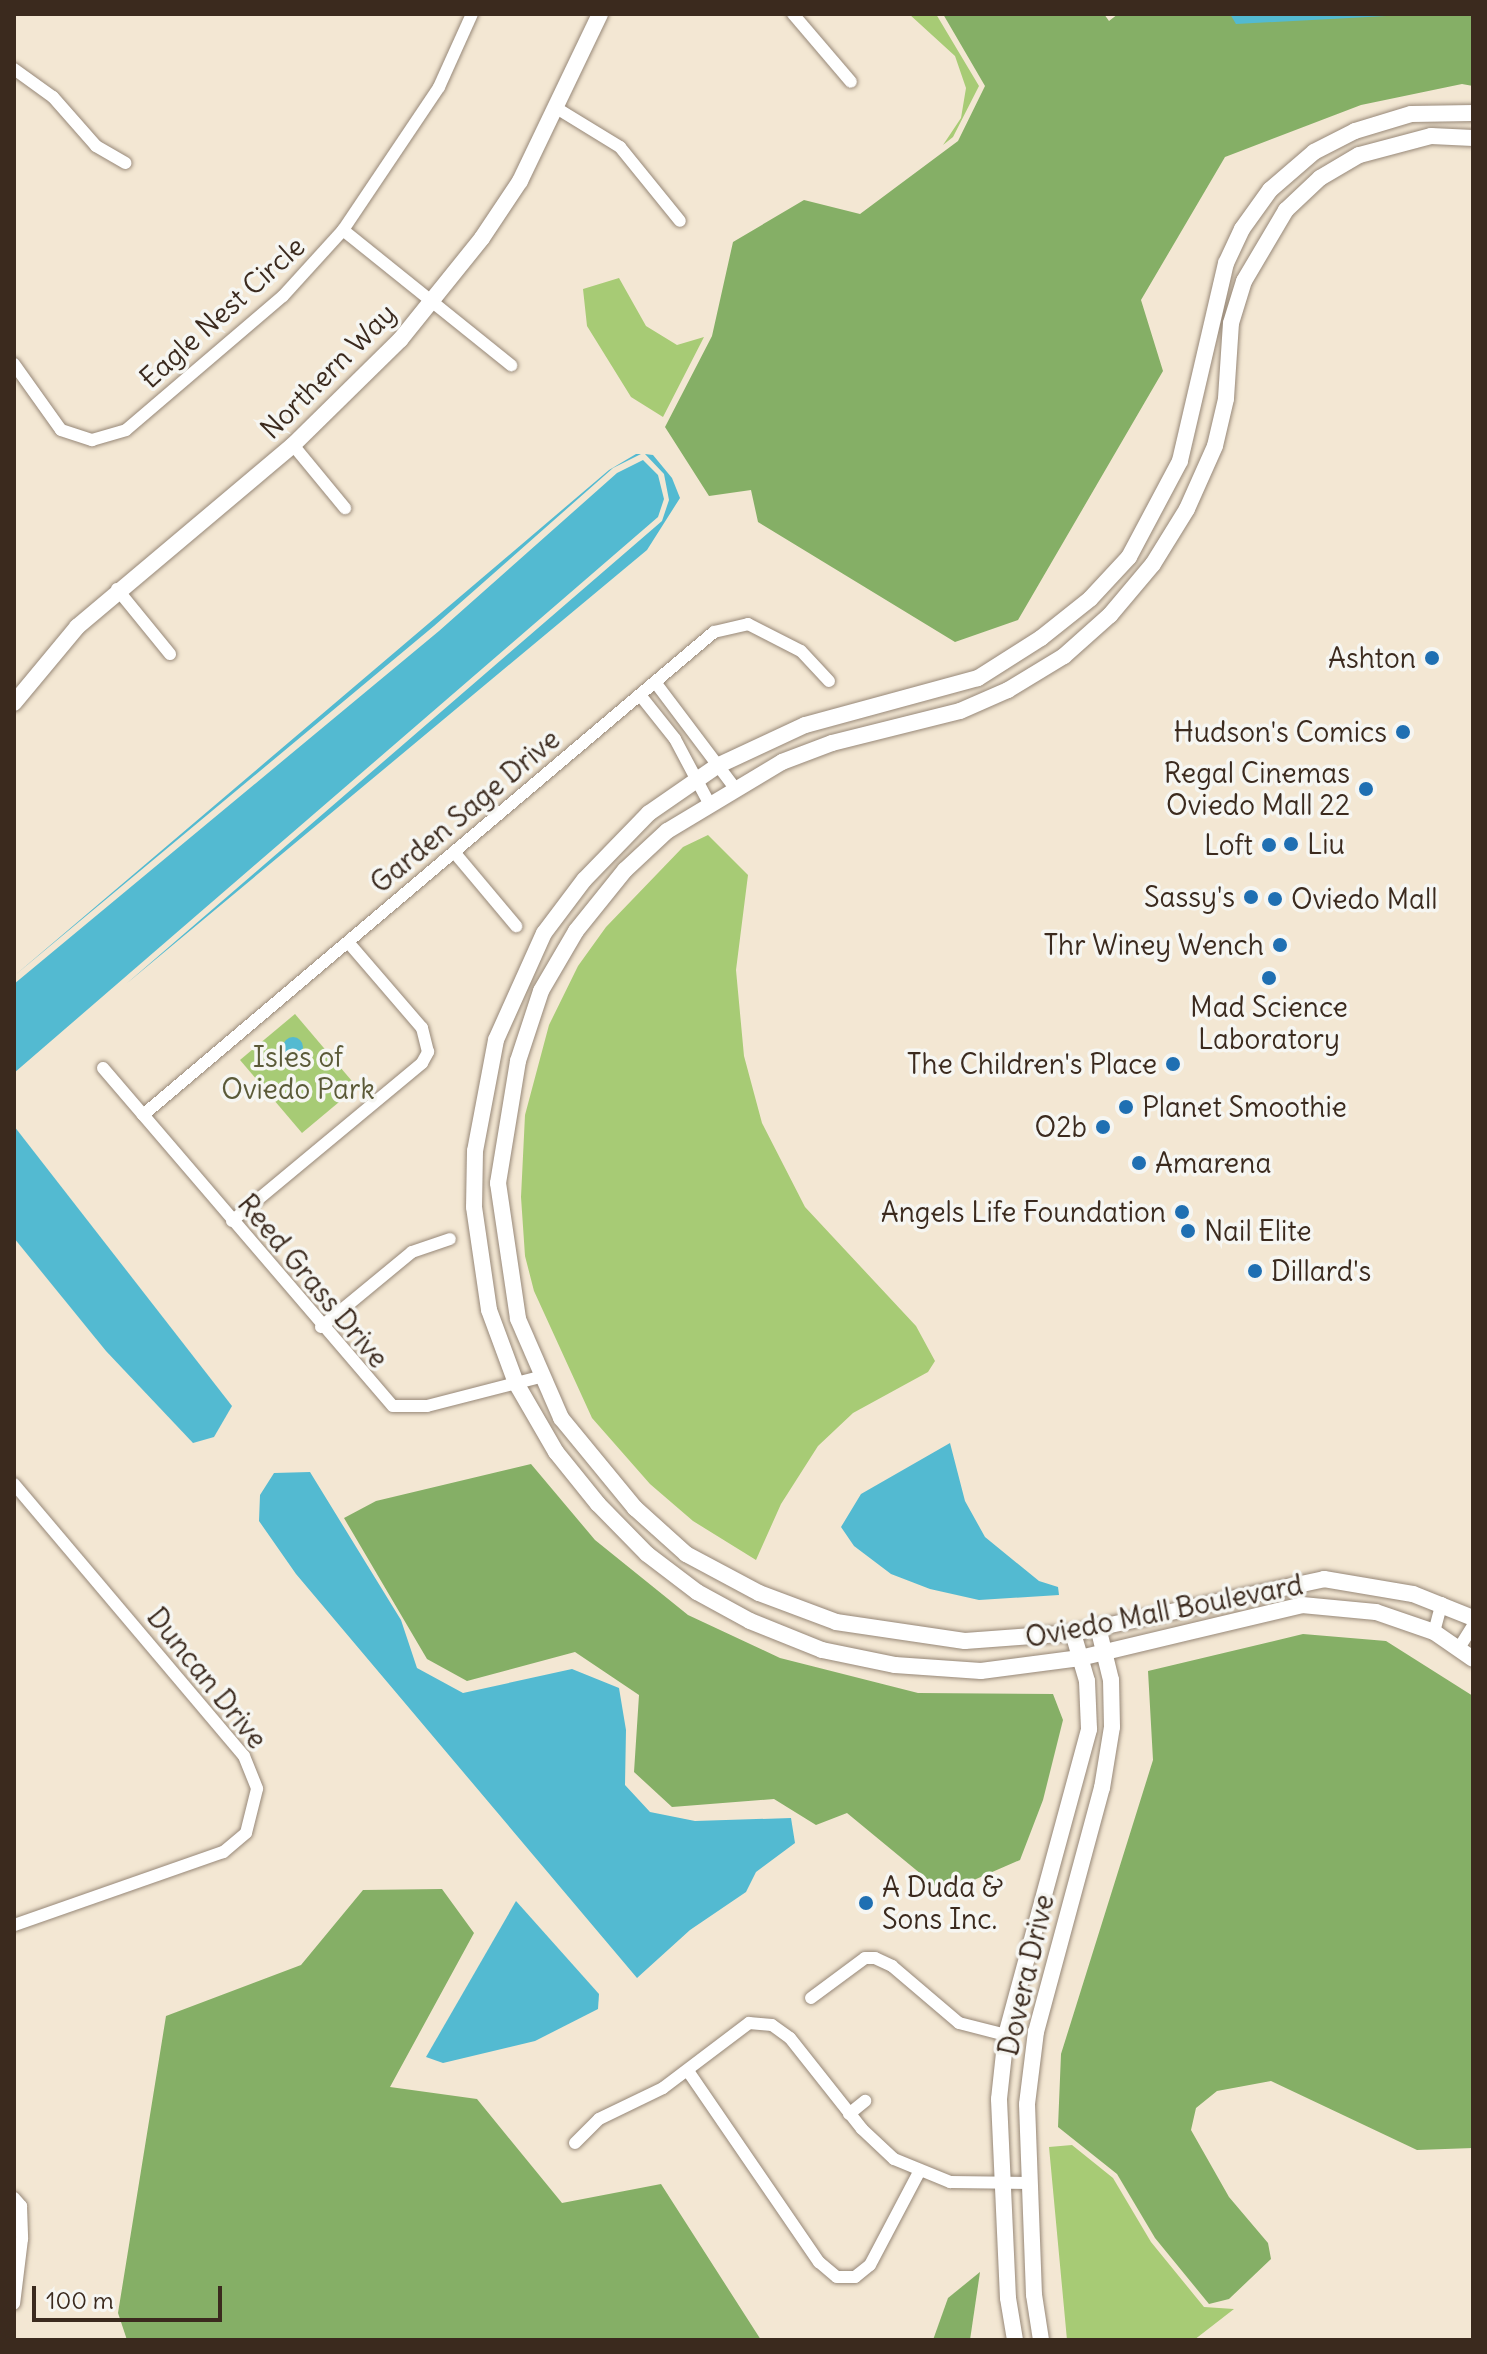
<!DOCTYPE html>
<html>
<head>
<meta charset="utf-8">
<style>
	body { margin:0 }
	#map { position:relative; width:1487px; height:2354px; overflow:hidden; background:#f3e7d3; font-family:Delius,sans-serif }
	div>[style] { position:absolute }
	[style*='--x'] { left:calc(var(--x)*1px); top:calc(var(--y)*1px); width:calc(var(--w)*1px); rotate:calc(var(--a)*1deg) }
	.green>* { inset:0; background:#a7cb75 }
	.forest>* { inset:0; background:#85af66 }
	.water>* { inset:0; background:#53bad1 }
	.round { border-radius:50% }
	.roads { filter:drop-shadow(0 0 2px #978878) drop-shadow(0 0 2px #978878) }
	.minor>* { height:12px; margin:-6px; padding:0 6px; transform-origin:6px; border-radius:6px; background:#fff }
	.tertiary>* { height:16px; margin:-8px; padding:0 8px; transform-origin:8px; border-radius:8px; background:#fff }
	.dots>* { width:22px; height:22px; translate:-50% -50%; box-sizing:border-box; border:4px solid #f6f6f2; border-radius:50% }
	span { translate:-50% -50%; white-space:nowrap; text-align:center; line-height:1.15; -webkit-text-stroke:7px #f6f6f2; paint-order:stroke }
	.street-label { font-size:28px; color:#3b2a1e }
	.poi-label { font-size:28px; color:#3b2a1e }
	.right { translate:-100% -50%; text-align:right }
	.left { translate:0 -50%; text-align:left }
	.park-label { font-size:28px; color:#5b5a38 }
	.frame { position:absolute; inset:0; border:16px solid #3b2a1e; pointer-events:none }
	.scale { position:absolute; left:32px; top:2286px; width:190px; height:36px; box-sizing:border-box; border:4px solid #3b2a1e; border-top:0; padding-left:10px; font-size:24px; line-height:28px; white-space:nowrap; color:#3b2a1e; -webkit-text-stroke:6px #f6f6f2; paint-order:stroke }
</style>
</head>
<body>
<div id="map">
	<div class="green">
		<i style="clip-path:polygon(909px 14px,936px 14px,979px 86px,953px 137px,943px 145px,961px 118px,966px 88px,955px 56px)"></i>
		<i style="clip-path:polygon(619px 278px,646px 326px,677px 345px,704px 337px,663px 417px,631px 397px,587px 326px,583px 289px)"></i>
		<i style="clip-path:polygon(708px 835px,748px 875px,736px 970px,744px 1056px,762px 1123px,805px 1207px,916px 1326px,935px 1361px,928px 1372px,853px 1413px,818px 1446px,781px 1504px,756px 1560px,693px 1521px,650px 1484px,592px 1418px,534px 1291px,525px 1256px,521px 1197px,525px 1115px,549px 1025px,578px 966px,606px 927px,683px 847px)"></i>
		<i style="clip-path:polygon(295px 1014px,357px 1087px,302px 1133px,240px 1060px)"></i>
		<i style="clip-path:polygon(1072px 2145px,1113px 2178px,1151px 2242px,1204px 2307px,1234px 2309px,1194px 2340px,1067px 2340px,1049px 2147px)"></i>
	</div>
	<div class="forest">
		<i style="clip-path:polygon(943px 14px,1104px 14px,1109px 21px,1118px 14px,1473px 14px,1473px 86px,1462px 84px,1361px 105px,1225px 157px,1141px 300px,1163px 371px,1018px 620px,955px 642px,758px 522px,751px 490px,709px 496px,665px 427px,712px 336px,733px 242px,804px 200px,860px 214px,958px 141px,985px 86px)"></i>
		<i style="clip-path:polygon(531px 1464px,595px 1540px,688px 1615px,780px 1658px,918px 1693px,1053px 1694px,1063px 1720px,1043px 1800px,1020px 1860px,944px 1893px,847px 1813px,816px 1825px,774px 1799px,672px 1807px,634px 1772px,639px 1695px,575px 1652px,467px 1681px,427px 1659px,344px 1518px,376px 1501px)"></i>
		<i style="clip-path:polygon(1303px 1634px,1386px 1641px,1473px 1696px,1473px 2148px,1417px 2150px,1271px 2081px,1217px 2091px,1196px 2108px,1191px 2130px,1229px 2197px,1268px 2243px,1271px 2259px,1229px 2299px,1209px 2304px,1155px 2238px,1117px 2174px,1058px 2127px,1061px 2054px,1153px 1760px,1148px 1671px)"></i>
		<i style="clip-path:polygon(442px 1889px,474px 1933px,390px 2087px,477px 2099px,562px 2203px,661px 2184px,761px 2340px,127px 2340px,118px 2313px,166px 2016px,301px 1965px,363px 1890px)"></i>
		<i style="clip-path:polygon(980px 2272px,970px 2340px,933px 2340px,948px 2298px)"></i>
	</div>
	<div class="water">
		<i style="clip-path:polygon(1230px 14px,1424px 14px,1236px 24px)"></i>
		<i style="clip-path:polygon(636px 454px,641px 454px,613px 468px,434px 626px,14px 976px,609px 470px)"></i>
		<i style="clip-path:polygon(645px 454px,653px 455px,672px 478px,680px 498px,647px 550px,126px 984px,662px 521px,669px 500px,664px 474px)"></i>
		<i style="clip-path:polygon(643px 460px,658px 475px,664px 499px,658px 517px,14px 1073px,14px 984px,439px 631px,617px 473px)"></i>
		<i class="round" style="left:283px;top:1037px;width:20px;height:20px"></i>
		<i style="clip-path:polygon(14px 1126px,232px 1406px,214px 1437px,193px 1443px,106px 1351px,14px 1238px)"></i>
		<i style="clip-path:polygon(950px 1443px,965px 1501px,985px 1537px,1039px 1581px,1058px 1587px,1059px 1595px,979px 1600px,930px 1589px,891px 1574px,854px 1546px,841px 1527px,861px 1494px)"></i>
		<i style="clip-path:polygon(310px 1472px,401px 1620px,417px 1668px,463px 1693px,572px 1669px,619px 1688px,626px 1730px,625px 1785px,650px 1812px,695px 1821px,791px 1818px,795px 1843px,756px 1872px,746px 1892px,690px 1930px,637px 1978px,296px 1574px,259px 1521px,260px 1495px,274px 1473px)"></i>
		<i style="clip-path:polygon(516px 1901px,599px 1994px,598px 2009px,535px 2041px,443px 2063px,426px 2057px)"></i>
	</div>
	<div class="roads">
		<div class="minor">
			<i style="--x:793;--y:14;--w:89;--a:49.5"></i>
			<i style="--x:14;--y:69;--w:48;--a:35.7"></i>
			<i style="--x:53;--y:97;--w:65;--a:48.7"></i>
			<i style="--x:96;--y:146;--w:34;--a:30"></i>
			<i style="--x:558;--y:109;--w:73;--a:31.5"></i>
			<i style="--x:620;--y:147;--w:95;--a:51"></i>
			<i style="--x:343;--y:230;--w:216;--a:38.8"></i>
			<i style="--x:14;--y:364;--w:81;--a:54.5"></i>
			<i style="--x:61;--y:430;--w:33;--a:18"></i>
			<i style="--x:92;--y:440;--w:35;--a:-16"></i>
			<i style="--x:126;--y:430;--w:206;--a:-40.5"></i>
			<i style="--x:283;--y:296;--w:89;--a:-47.7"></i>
			<i style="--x:343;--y:230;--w:172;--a:-56.1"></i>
			<i style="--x:439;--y:87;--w:80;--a:-65.7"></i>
			<i style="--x:293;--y:445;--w:82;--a:50.5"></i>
			<i style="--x:117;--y:589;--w:84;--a:50.8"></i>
			<i style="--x:655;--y:682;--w:131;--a:53"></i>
			<i style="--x:640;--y:695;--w:56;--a:51.5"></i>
			<i style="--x:675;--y:739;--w:72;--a:62"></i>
			<i style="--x:454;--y:852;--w:97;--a:50"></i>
			<i style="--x:103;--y:1068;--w:445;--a:49.4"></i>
			<i style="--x:393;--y:1406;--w:34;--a:0"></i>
			<i style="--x:427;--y:1406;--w:117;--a:-14.4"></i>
			<i style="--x:143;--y:1115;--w:748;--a:-40.23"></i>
			<i style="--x:714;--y:632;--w:35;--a:-13"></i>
			<i style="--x:748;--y:624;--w:59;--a:27"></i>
			<i style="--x:801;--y:651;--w:41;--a:47"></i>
			<i style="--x:232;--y:1221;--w:247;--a:-39.7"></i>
			<i style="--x:422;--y:1063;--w:13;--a:-61"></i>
			<i style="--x:428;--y:1052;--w:25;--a:-104"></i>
			<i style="--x:422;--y:1028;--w:113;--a:-130.7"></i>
			<i style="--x:321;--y:1327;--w:118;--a:-39.5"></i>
			<i style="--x:412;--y:1252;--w:40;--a:-18.9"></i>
			<i style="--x:14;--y:1484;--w:356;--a:49.8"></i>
			<i style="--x:244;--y:1756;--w:35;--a:68"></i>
			<i style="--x:257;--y:1789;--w:45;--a:104"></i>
			<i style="--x:246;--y:1833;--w:30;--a:140"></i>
			<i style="--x:223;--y:1852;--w:221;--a:160.7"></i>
			<i style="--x:1434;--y:1632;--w:30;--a:-75"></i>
			<i style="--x:1459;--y:1648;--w:26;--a:-58"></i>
			<i style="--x:811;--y:1998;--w:67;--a:-36.5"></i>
			<i style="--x:865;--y:1958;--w:10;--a:0"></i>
			<i style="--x:875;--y:1958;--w:19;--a:25"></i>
			<i style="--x:892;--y:1966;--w:88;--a:40.4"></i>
			<i style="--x:959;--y:2023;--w:49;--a:14.3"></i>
			<i style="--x:688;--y:2071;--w:232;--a:55.6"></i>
			<i style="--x:819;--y:2262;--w:23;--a:40"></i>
			<i style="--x:837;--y:2277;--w:18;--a:0"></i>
			<i style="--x:855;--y:2277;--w:19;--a:-39"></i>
			<i style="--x:870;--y:2265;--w:105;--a:-62.2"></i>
			<i style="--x:849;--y:2114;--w:21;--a:-39"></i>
			<i style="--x:575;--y:2143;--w:34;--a:-45"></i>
			<i style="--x:599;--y:2119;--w:71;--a:-25.8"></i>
			<i style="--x:663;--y:2088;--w:108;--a:-37.1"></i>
			<i style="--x:749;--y:2023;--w:23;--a:5"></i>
			<i style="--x:772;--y:2025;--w:22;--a:36"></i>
			<i style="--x:790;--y:2038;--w:116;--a:51.6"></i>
			<i style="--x:862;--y:2129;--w:44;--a:43.2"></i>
			<i style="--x:894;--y:2159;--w:61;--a:22.3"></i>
			<i style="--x:950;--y:2182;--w:79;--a:0.7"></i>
			<i style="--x:14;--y:2198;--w:11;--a:49"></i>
			<i style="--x:21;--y:2206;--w:33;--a:88"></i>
			<i style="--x:22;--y:2239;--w:65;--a:97"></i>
		</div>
		<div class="tertiary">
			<i style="--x:1473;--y:113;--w:62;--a:179.1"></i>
			<i style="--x:1411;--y:114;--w:59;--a:163.1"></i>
			<i style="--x:1355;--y:131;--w:46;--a:152.9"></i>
			<i style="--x:1314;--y:152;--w:58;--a:139.2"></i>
			<i style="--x:1270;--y:190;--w:48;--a:125.7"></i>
			<i style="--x:1242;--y:229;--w:38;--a:115"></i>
			<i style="--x:1226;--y:263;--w:203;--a:103.1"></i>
			<i style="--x:1180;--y:461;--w:109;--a:118"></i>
			<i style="--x:1129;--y:557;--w:57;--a:132.9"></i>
			<i style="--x:1090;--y:599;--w:63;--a:141.5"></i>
			<i style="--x:1041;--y:638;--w:75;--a:147.6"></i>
			<i style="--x:978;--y:678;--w:179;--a:164.8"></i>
			<i style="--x:805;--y:725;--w:97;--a:155"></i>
			<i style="--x:717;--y:766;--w:83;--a:145.3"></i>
			<i style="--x:649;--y:813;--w:93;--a:134.1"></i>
			<i style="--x:584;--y:880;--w:66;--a:127"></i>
			<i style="--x:544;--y:933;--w:117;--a:114.2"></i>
			<i style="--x:496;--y:1040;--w:113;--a:100.7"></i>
			<i style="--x:475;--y:1151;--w:56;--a:91"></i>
			<i style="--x:474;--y:1207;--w:104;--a:81.7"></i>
			<i style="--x:489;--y:1310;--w:78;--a:69.7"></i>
			<i style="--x:516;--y:1383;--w:80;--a:59.9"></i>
			<i style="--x:556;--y:1452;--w:67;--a:51.1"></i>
			<i style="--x:598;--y:1504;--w:70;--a:45.6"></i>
			<i style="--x:647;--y:1554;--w:63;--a:37.2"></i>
			<i style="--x:697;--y:1592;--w:60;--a:28.7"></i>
			<i style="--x:750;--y:1621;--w:78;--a:21.9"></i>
			<i style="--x:822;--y:1650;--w:75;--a:11.6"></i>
			<i style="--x:895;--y:1665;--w:86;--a:4"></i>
			<i style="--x:981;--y:1671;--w:100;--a:-7.5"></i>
			<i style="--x:1080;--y:1658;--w:228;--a:-13.4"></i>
			<i style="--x:1302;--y:1605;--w:74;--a:5.4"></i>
			<i style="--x:1376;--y:1612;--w:61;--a:19"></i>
			<i style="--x:1434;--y:1632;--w:47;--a:34.7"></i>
			<i style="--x:1473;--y:138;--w:42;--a:-177.3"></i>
			<i style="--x:1431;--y:136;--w:74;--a:165.2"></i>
			<i style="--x:1359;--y:155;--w:45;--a:149.5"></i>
			<i style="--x:1320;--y:178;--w:47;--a:136.7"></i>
			<i style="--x:1286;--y:210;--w:82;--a:120.6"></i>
			<i style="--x:1244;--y:281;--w:44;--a:107.2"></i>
			<i style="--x:1231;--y:323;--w:76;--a:93.8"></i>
			<i style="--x:1226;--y:399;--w:48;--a:103.2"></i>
			<i style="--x:1215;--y:446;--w:69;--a:114"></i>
			<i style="--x:1187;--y:509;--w:65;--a:121.7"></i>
			<i style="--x:1153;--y:564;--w:67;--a:130.1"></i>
			<i style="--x:1110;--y:615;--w:62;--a:138.3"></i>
			<i style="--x:1064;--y:656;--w:66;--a:148.7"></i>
			<i style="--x:1008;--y:690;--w:52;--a:156.4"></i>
			<i style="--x:960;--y:711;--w:132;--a:166"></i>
			<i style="--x:832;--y:743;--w:53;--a:159.2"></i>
			<i style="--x:782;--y:762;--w:134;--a:149"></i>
			<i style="--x:667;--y:831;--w:57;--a:137.1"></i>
			<i style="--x:625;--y:870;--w:78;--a:128.8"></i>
			<i style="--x:576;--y:931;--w:69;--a:120.3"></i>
			<i style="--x:541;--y:991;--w:74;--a:108.2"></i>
			<i style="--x:518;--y:1061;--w:124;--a:99.3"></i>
			<i style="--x:498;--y:1183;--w:137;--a:81.6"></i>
			<i style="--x:518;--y:1319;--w:108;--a:66.5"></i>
			<i style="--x:561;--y:1418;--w:117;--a:50.6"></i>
			<i style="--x:635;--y:1508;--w:69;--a:42"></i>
			<i style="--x:686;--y:1554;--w:83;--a:28.1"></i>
			<i style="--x:759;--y:1593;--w:82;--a:20.6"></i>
			<i style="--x:836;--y:1622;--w:130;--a:8.4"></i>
			<i style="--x:965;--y:1641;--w:108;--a:-4.2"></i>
			<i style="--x:1073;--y:1633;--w:257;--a:-12.1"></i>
			<i style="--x:1324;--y:1579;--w:90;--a:9.6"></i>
			<i style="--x:1413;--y:1594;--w:65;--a:21.8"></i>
			<i style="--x:14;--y:703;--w:99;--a:-50.3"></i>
			<i style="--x:77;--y:627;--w:282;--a:-40.1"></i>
			<i style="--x:293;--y:445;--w:150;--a:-44.5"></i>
			<i style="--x:400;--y:340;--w:131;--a:-51.2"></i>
			<i style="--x:482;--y:238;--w:69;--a:-56.3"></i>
			<i style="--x:520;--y:181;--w:185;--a:-64.4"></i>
			<i style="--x:1015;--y:2340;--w:43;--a:-99.5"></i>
			<i style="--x:1008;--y:2298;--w:199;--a:-92.6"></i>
			<i style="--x:999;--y:2099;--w:64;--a:-83.8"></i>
			<i style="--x:1006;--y:2035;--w:317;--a:-74.8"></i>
			<i style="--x:1089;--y:1729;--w:48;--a:-92.4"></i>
			<i style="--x:1087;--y:1681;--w:50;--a:-106.3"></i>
			<i style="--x:1041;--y:2340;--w:46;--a:-98.8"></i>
			<i style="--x:1034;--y:2295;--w:191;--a:-92.1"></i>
			<i style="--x:1027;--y:2104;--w:73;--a:-82.9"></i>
			<i style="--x:1036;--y:2032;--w:253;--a:-74.9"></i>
			<i style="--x:1102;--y:1788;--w:62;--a:-80.7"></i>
			<i style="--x:1112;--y:1727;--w:47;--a:-91.2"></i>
			<i style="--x:1111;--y:1680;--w:55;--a:-103.8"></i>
		</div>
	</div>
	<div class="dots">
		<i style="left:1432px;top:658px;background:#1f6fb2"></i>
		<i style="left:1403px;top:732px;background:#1f6fb2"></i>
		<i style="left:1366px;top:789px;background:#1f6fb2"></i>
		<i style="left:1291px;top:844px;background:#1f6fb2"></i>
		<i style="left:1269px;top:845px;background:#1f6fb2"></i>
		<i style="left:1251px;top:897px;background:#1f6fb2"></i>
		<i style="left:1275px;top:899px;background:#1f6fb2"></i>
		<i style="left:1280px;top:945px;background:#1f6fb2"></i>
		<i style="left:1269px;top:978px;background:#1f6fb2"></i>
		<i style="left:1173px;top:1064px;background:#1f6fb2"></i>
		<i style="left:1126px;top:1107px;background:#1f6fb2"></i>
		<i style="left:1103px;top:1127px;background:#1f6fb2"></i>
		<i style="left:1139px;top:1163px;background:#1f6fb2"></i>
		<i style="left:1182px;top:1212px;background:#1f6fb2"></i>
		<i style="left:1188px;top:1231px;background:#1f6fb2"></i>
		<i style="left:1255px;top:1271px;background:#1f6fb2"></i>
		<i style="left:866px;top:1903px;background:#1f6fb2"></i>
	</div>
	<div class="street-label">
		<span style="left:222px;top:312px;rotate:-42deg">Eagle Nest Circle</span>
		<span style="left:328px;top:371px;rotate:-45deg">Northern Way</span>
		<span style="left:465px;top:811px;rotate:-40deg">Garden Sage Drive</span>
		<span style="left:313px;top:1281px;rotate:50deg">Reed Grass Drive</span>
		<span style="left:1164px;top:1611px;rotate:-11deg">Oviedo Mall Boulevard</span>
		<span style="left:207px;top:1678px;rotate:51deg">Duncan Drive</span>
		<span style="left:1026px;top:1975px;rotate:-77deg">Dovera Drive</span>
	</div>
	<div class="poi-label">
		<span class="right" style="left:1416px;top:658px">Ashton</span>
		<span class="right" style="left:1387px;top:732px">Hudson's Comics</span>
		<span class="right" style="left:1350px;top:789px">Regal Cinemas<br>Oviedo Mall 22</span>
		<span class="left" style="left:1307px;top:844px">Liu</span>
		<span class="right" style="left:1253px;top:845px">Loft</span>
		<span class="right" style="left:1235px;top:897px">Sassy's</span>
		<span class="left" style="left:1291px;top:899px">Oviedo Mall</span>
		<span class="right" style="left:1264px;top:945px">Thr Winey Wench</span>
		<span style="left:1269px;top:1023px">Mad Science<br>Laboratory</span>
		<span class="right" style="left:1157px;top:1064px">The Children's Place</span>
		<span class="left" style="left:1142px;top:1107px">Planet Smoothie</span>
		<span class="right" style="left:1087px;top:1127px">O2b</span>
		<span class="left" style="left:1155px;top:1163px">Amarena</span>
		<span class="right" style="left:1166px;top:1212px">Angels Life Foundation</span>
		<span class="left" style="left:1204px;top:1231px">Nail Elite</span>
		<span class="left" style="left:1271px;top:1271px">Dillard's</span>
		<span class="left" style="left:882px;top:1903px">A Duda &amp;<br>Sons Inc.</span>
	</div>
	<div class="park-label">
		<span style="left:298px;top:1073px">Isles of<br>Oviedo Park</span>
	</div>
	<div class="frame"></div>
	<div class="scale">100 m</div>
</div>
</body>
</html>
